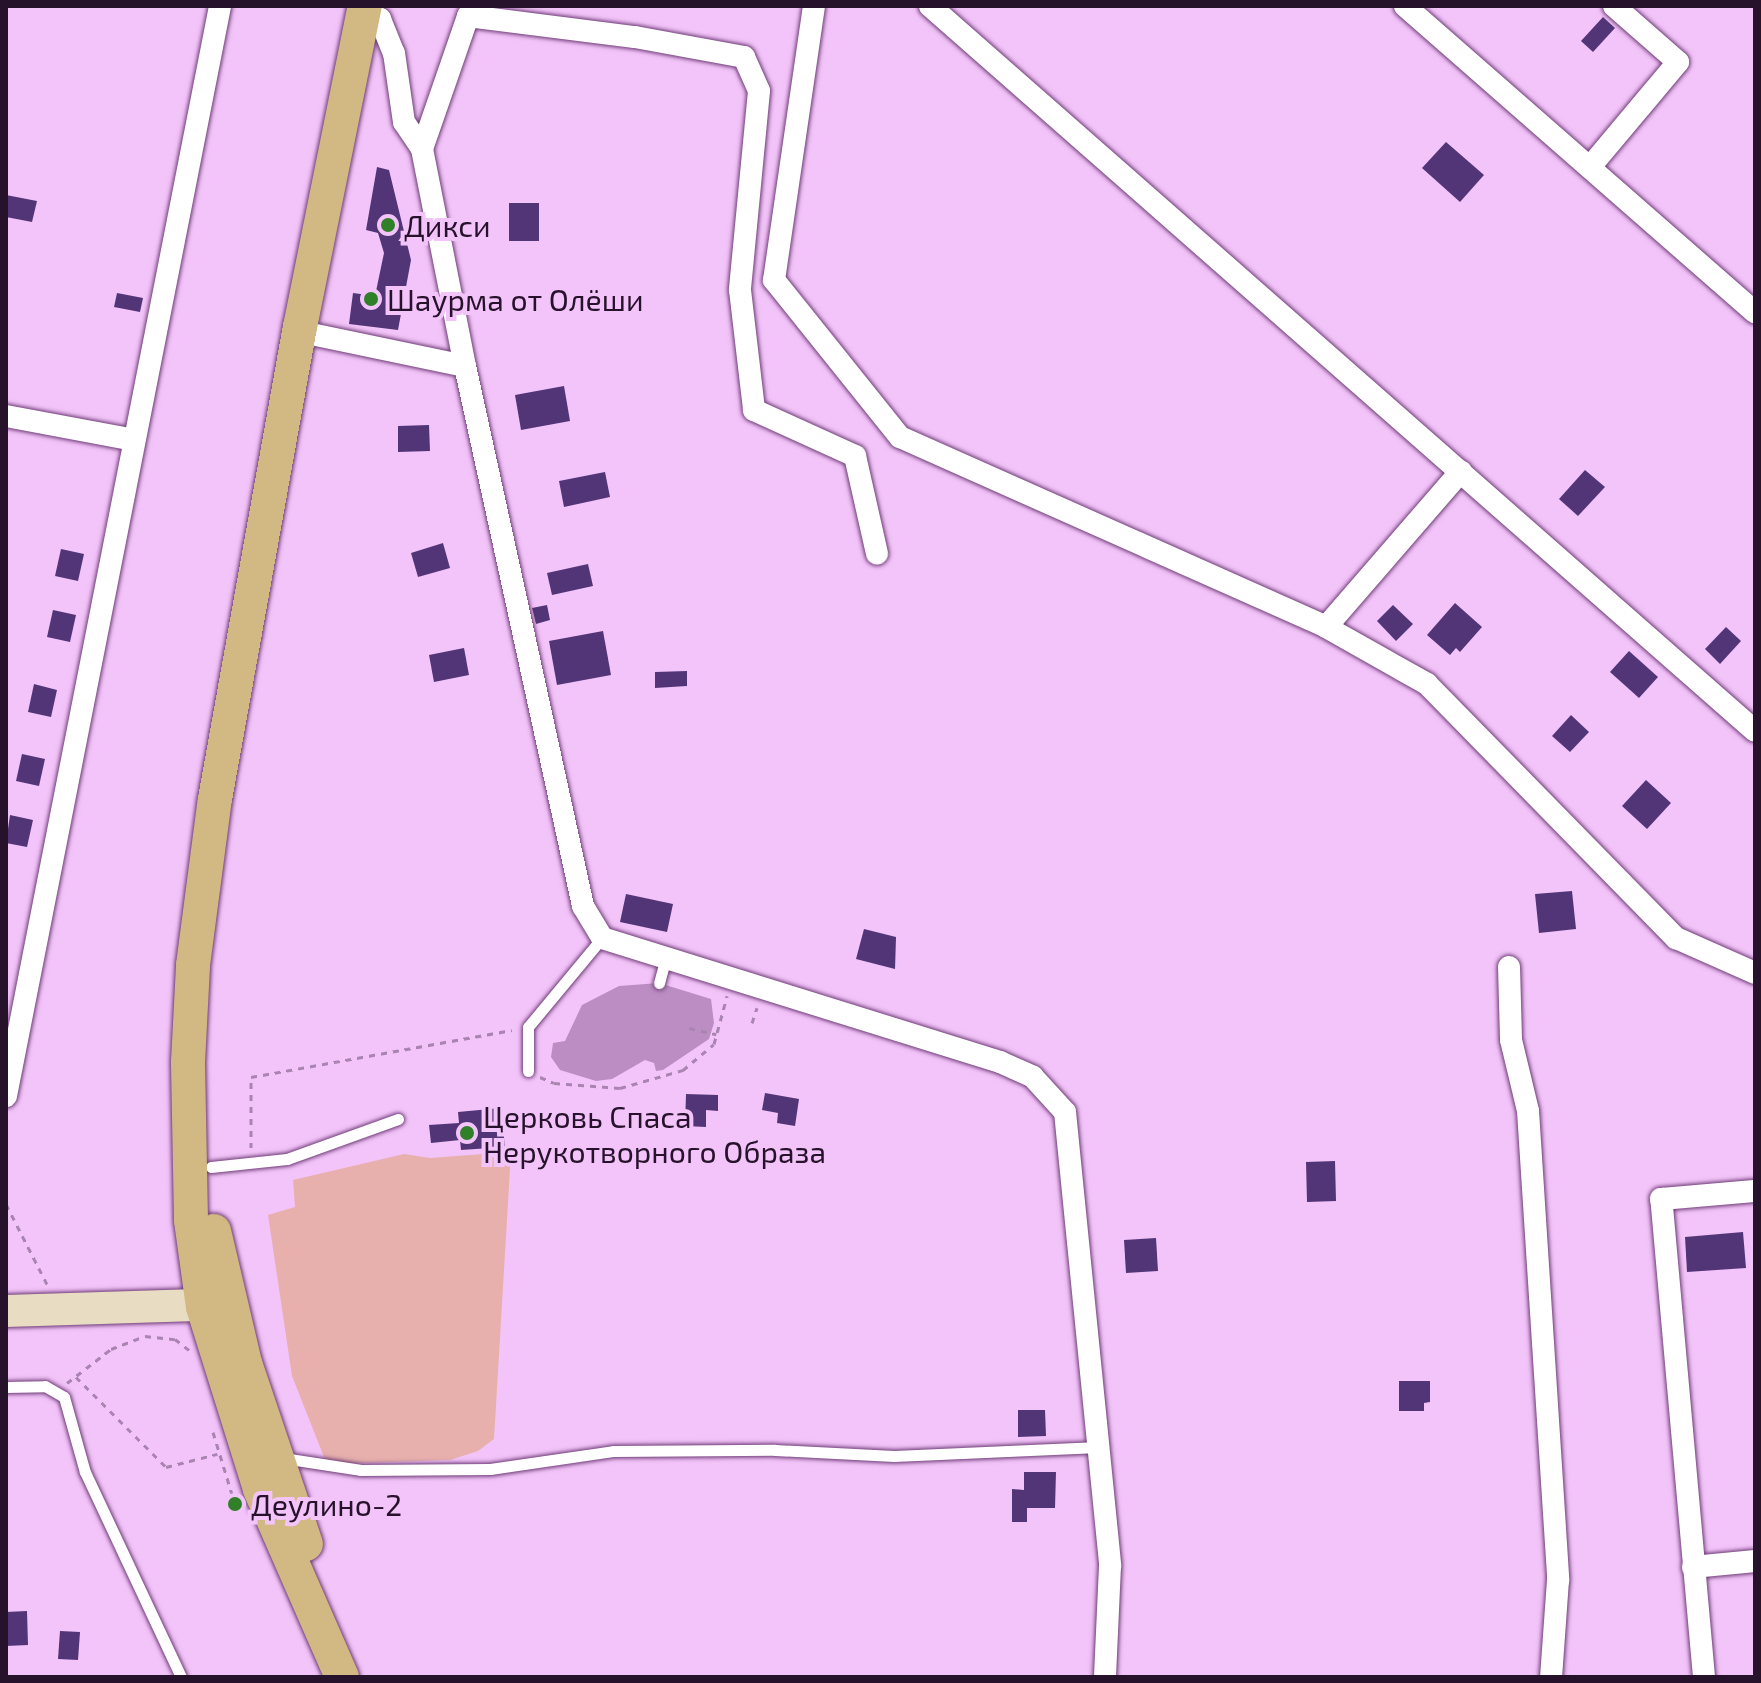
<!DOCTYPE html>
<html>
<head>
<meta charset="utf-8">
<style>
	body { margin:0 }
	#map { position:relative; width:1761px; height:1683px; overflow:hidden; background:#f3c4fa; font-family:"Exo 2",sans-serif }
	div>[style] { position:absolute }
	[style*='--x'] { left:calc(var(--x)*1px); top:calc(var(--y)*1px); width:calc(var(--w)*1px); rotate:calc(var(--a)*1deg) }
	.green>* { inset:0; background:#e7b0ad }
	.water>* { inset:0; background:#bb8dc2 }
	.building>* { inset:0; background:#523577 }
	.path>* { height:3px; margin-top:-1.5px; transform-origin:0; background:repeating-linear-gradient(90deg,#aa84b0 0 6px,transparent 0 12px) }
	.roads { filter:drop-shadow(0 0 2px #6f3c77) drop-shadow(0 0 2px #6f3c77) }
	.lane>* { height:11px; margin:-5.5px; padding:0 5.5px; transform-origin:5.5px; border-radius:5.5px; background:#fff }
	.street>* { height:22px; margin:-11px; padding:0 11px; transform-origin:11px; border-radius:11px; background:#fff }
	.secondary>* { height:32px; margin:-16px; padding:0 16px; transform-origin:16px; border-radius:16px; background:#e8dcc2 }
	.primary>* { height:34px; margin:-17px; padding:0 17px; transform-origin:17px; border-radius:17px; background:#d2b984 }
	.dots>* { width:22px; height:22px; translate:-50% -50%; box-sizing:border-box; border:4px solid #f3c4fa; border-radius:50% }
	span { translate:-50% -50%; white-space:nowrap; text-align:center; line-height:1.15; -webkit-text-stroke:8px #f3c4fa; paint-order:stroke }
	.poi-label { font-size:30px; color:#27122b }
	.left { translate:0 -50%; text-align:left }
	.frame { position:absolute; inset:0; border:8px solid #27122b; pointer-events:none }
</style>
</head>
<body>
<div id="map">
	<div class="green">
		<i style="clip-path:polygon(511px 1152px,494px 1439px,478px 1451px,450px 1460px,334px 1464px,324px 1457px,292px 1376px,268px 1215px,295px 1207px,293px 1180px,404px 1154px,430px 1158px)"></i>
	</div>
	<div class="water">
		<i style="clip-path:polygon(659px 983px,711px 999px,714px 1023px,709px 1039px,663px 1070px,656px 1071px,654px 1063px,645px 1060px,612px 1079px,596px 1081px,560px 1070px,551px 1057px,553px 1043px,565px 1041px,582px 1005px,619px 986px)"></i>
	</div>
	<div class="building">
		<i style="clip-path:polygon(1603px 17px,1615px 28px,1593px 52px,1581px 41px)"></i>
		<i style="clip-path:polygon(1446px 142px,1484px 175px,1460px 202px,1422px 168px)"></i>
		<i style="clip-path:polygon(377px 167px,389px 170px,411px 260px,398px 330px,349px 324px,353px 293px,375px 296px,384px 253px,378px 233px,366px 230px)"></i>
		<i style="clip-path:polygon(6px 195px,37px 201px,32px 222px,6px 217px)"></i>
		<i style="clip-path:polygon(509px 203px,539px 203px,539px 241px,509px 241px)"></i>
		<i style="clip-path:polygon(117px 293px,143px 298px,140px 312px,114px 307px)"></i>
		<i style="clip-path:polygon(564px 386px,570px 421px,521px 430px,515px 395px)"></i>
		<i style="clip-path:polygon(429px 425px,430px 451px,398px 452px,398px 426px)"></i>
		<i style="clip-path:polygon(1585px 470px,1605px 487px,1578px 516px,1559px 499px)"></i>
		<i style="clip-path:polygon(605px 472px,610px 497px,564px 507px,559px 481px)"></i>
		<i style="clip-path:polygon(443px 543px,450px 568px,418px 577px,411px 553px)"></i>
		<i style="clip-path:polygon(61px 549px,84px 554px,78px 581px,55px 576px)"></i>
		<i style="clip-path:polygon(588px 564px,593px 586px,552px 595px,547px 573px)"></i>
		<i style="clip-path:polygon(1455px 603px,1482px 627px,1460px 652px,1456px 648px,1450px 655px,1427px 635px)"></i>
		<i style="clip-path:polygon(547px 605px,550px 620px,536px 624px,532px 608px)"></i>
		<i style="clip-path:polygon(1393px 605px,1413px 624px,1396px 641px,1377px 621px)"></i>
		<i style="clip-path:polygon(53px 610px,76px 615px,70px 642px,47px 637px)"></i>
		<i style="clip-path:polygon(1726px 627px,1741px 641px,1720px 664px,1705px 649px)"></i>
		<i style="clip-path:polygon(603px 631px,611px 675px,557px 685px,549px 641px)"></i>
		<i style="clip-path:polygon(464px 648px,469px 675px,434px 682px,429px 655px)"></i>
		<i style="clip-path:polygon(1629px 651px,1658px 677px,1639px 698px,1610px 672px)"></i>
		<i style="clip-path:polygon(687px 671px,687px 686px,655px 688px,655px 672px)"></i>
		<i style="clip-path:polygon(34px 684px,57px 690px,51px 717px,28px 712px)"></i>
		<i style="clip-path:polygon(1571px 715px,1589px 732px,1570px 752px,1552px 736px)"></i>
		<i style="clip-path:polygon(22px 754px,45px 759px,39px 786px,16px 781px)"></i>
		<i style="clip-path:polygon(1646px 780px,1671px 803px,1647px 829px,1622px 806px)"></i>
		<i style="clip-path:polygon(10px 815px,33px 820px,27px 847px,6px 843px)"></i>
		<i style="clip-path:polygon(1572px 891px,1576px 929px,1539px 933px,1535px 894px)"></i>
		<i style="clip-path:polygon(626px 894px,673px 904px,667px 932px,620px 922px)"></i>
		<i style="clip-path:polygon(864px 929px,896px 937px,895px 969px,856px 959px)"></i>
		<i style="clip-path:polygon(765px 1093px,799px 1099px,795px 1126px,777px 1123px,778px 1113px,762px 1110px)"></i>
		<i style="clip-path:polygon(686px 1094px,718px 1095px,718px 1111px,706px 1110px,706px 1127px,685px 1126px)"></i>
		<i style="clip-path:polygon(501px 1108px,505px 1147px,461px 1150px,460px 1140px,431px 1143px,429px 1125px,459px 1123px,458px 1112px)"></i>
		<i style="clip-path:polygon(1335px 1161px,1336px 1201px,1307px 1202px,1306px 1162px)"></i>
		<i style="clip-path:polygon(1743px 1232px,1746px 1268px,1687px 1272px,1685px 1237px)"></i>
		<i style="clip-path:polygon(1156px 1238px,1158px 1271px,1126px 1273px,1124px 1240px)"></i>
		<i style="clip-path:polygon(1399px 1381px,1430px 1381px,1430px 1402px,1424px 1403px,1424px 1411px,1399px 1411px)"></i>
		<i style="clip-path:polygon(1018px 1410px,1045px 1410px,1046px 1436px,1018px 1437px)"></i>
		<i style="clip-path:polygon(1024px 1472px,1056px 1472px,1055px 1508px,1027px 1508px,1027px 1522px,1012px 1522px,1012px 1489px,1024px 1490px)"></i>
		<i style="clip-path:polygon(27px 1611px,28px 1645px,6px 1646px,6px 1612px)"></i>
		<i style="clip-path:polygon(60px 1631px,80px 1632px,78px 1660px,58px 1659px)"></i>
	</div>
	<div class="path">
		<i style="--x:752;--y:1023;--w:16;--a:-72"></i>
		<i style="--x:689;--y:1028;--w:28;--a:13"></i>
		<i style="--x:540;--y:1077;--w:15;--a:23"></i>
		<i style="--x:554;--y:1083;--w:66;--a:4.3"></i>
		<i style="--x:620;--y:1088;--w:66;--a:-15.9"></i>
		<i style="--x:683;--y:1070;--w:40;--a:-40"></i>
		<i style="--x:714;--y:1044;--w:50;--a:-74.8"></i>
		<i style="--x:251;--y:1148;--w:71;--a:-90"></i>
		<i style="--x:251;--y:1077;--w:265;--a:-10.2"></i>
		<i style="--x:6;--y:1204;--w:92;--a:62.9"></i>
		<i style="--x:76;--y:1377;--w:127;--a:45"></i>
		<i style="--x:166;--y:1467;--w:53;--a:-14.3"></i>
		<i style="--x:67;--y:1383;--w:56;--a:-37.7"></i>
		<i style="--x:111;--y:1349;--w:36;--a:-21"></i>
		<i style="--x:145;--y:1336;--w:30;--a:6"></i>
		<i style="--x:175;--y:1339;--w:18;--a:38"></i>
		<i style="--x:213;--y:1432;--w:75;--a:73"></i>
	</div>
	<div class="roads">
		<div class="lane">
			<i style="--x:659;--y:983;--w:23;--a:-75"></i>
			<i style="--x:528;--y:1071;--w:44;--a:-90"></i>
			<i style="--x:528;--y:1027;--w:116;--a:-50.3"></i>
			<i style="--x:211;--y:1167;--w:76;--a:-6"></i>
			<i style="--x:287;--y:1159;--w:118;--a:-19.8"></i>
			<i style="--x:6;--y:1387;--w:39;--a:-1"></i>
			<i style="--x:45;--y:1386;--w:22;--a:30"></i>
			<i style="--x:64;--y:1397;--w:78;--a:74.4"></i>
			<i style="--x:85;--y:1472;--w:226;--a:64.9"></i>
			<i style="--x:283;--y:1458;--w:79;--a:8.7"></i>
			<i style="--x:361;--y:1470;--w:129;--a:-0.4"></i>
			<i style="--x:490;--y:1469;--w:124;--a:-8.3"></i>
			<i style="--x:613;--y:1451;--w:162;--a:-0.4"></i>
			<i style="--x:775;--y:1450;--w:119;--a:2.9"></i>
			<i style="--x:894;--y:1456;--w:205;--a:-2.5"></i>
		</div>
		<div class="street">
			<i style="--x:814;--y:6;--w:277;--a:98.3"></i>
			<i style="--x:774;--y:280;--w:201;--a:51.3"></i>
			<i style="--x:900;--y:437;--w:466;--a:24"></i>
			<i style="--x:1326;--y:627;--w:206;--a:-49.1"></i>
			<i style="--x:930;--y:6;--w:1098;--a:41.31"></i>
			<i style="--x:1405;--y:6;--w:465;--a:41.2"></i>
			<i style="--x:364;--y:14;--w:17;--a:17"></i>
			<i style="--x:380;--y:19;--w:37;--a:68"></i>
			<i style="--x:394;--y:53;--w:70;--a:81.8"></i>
			<i style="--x:404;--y:122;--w:32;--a:56"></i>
			<i style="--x:422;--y:149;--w:221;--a:78.8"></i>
			<i style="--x:422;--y:149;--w:141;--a:-70.9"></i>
			<i style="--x:468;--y:16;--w:168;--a:7.2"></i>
			<i style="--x:635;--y:37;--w:111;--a:10.4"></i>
			<i style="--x:744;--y:57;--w:37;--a:66"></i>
			<i style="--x:759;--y:91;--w:200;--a:95.5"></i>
			<i style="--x:740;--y:290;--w:121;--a:83.3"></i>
			<i style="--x:754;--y:410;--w:111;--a:24.5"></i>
			<i style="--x:855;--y:456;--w:100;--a:77.3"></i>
			<i style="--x:1590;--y:167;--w:137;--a:-50"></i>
			<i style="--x:1678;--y:62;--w:85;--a:-138.8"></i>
			<i style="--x:316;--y:335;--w:152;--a:11.8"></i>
			<i style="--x:465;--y:366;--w:553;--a:77.67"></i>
			<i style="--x:583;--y:906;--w:37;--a:59"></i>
			<i style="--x:602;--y:938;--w:417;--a:17.3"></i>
			<i style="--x:1000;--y:1062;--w:36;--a:24"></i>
			<i style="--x:1033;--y:1077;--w:47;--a:47.6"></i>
			<i style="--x:1065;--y:1112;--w:456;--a:84.3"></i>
			<i style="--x:1110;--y:1566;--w:111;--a:92.6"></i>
			<i style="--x:6;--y:416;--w:130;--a:10.6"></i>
			<i style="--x:1326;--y:627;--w:116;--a:29.4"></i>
			<i style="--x:1427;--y:684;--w:356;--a:45.6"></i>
			<i style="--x:1676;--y:938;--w:86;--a:23.9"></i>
			<i style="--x:1509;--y:967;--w:73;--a:88.4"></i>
			<i style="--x:1511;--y:1040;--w:73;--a:76.5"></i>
			<i style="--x:1528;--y:1111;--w:470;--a:86.3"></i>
			<i style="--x:1558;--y:1580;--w:97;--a:94.1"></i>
			<i style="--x:6;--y:1096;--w:1111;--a:-78.89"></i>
			<i style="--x:1693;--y:1567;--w:62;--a:-5.5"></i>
			<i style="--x:1704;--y:1677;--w:480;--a:-95.1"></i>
			<i style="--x:1661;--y:1199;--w:94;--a:-4.9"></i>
		</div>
		<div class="secondary">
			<i style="--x:6;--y:1311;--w:223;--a:-1.8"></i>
		</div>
		<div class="primary">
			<i style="--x:214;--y:1231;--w:136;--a:76.8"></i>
			<i style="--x:245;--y:1363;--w:191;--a:71.4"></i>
			<i style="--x:342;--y:1677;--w:205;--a:-113.6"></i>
			<i style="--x:260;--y:1489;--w:191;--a:-107.4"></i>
			<i style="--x:203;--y:1307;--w:88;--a:-97.9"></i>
			<i style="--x:191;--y:1220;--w:158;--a:-91.1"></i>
			<i style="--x:188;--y:1062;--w:97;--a:-87"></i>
			<i style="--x:193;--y:965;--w:167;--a:-82.5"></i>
			<i style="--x:215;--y:799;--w:480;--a:-79.8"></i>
			<i style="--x:300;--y:327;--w:328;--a:-78.6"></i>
		</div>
	</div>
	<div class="dots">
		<i style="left:388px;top:225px;background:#307f29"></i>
		<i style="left:371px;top:299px;background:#307f29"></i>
		<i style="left:467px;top:1133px;background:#307f29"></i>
		<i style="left:235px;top:1504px;background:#307f29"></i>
	</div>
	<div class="poi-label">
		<span class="left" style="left:404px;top:225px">Дикси</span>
		<span class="left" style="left:387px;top:299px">Шаурма от Олёши</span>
		<span class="left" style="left:483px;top:1133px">Церковь Спаса<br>Нерукотворного Образа</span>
		<span class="left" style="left:251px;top:1504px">Деулино-2</span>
	</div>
	<div class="frame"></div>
</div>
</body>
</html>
